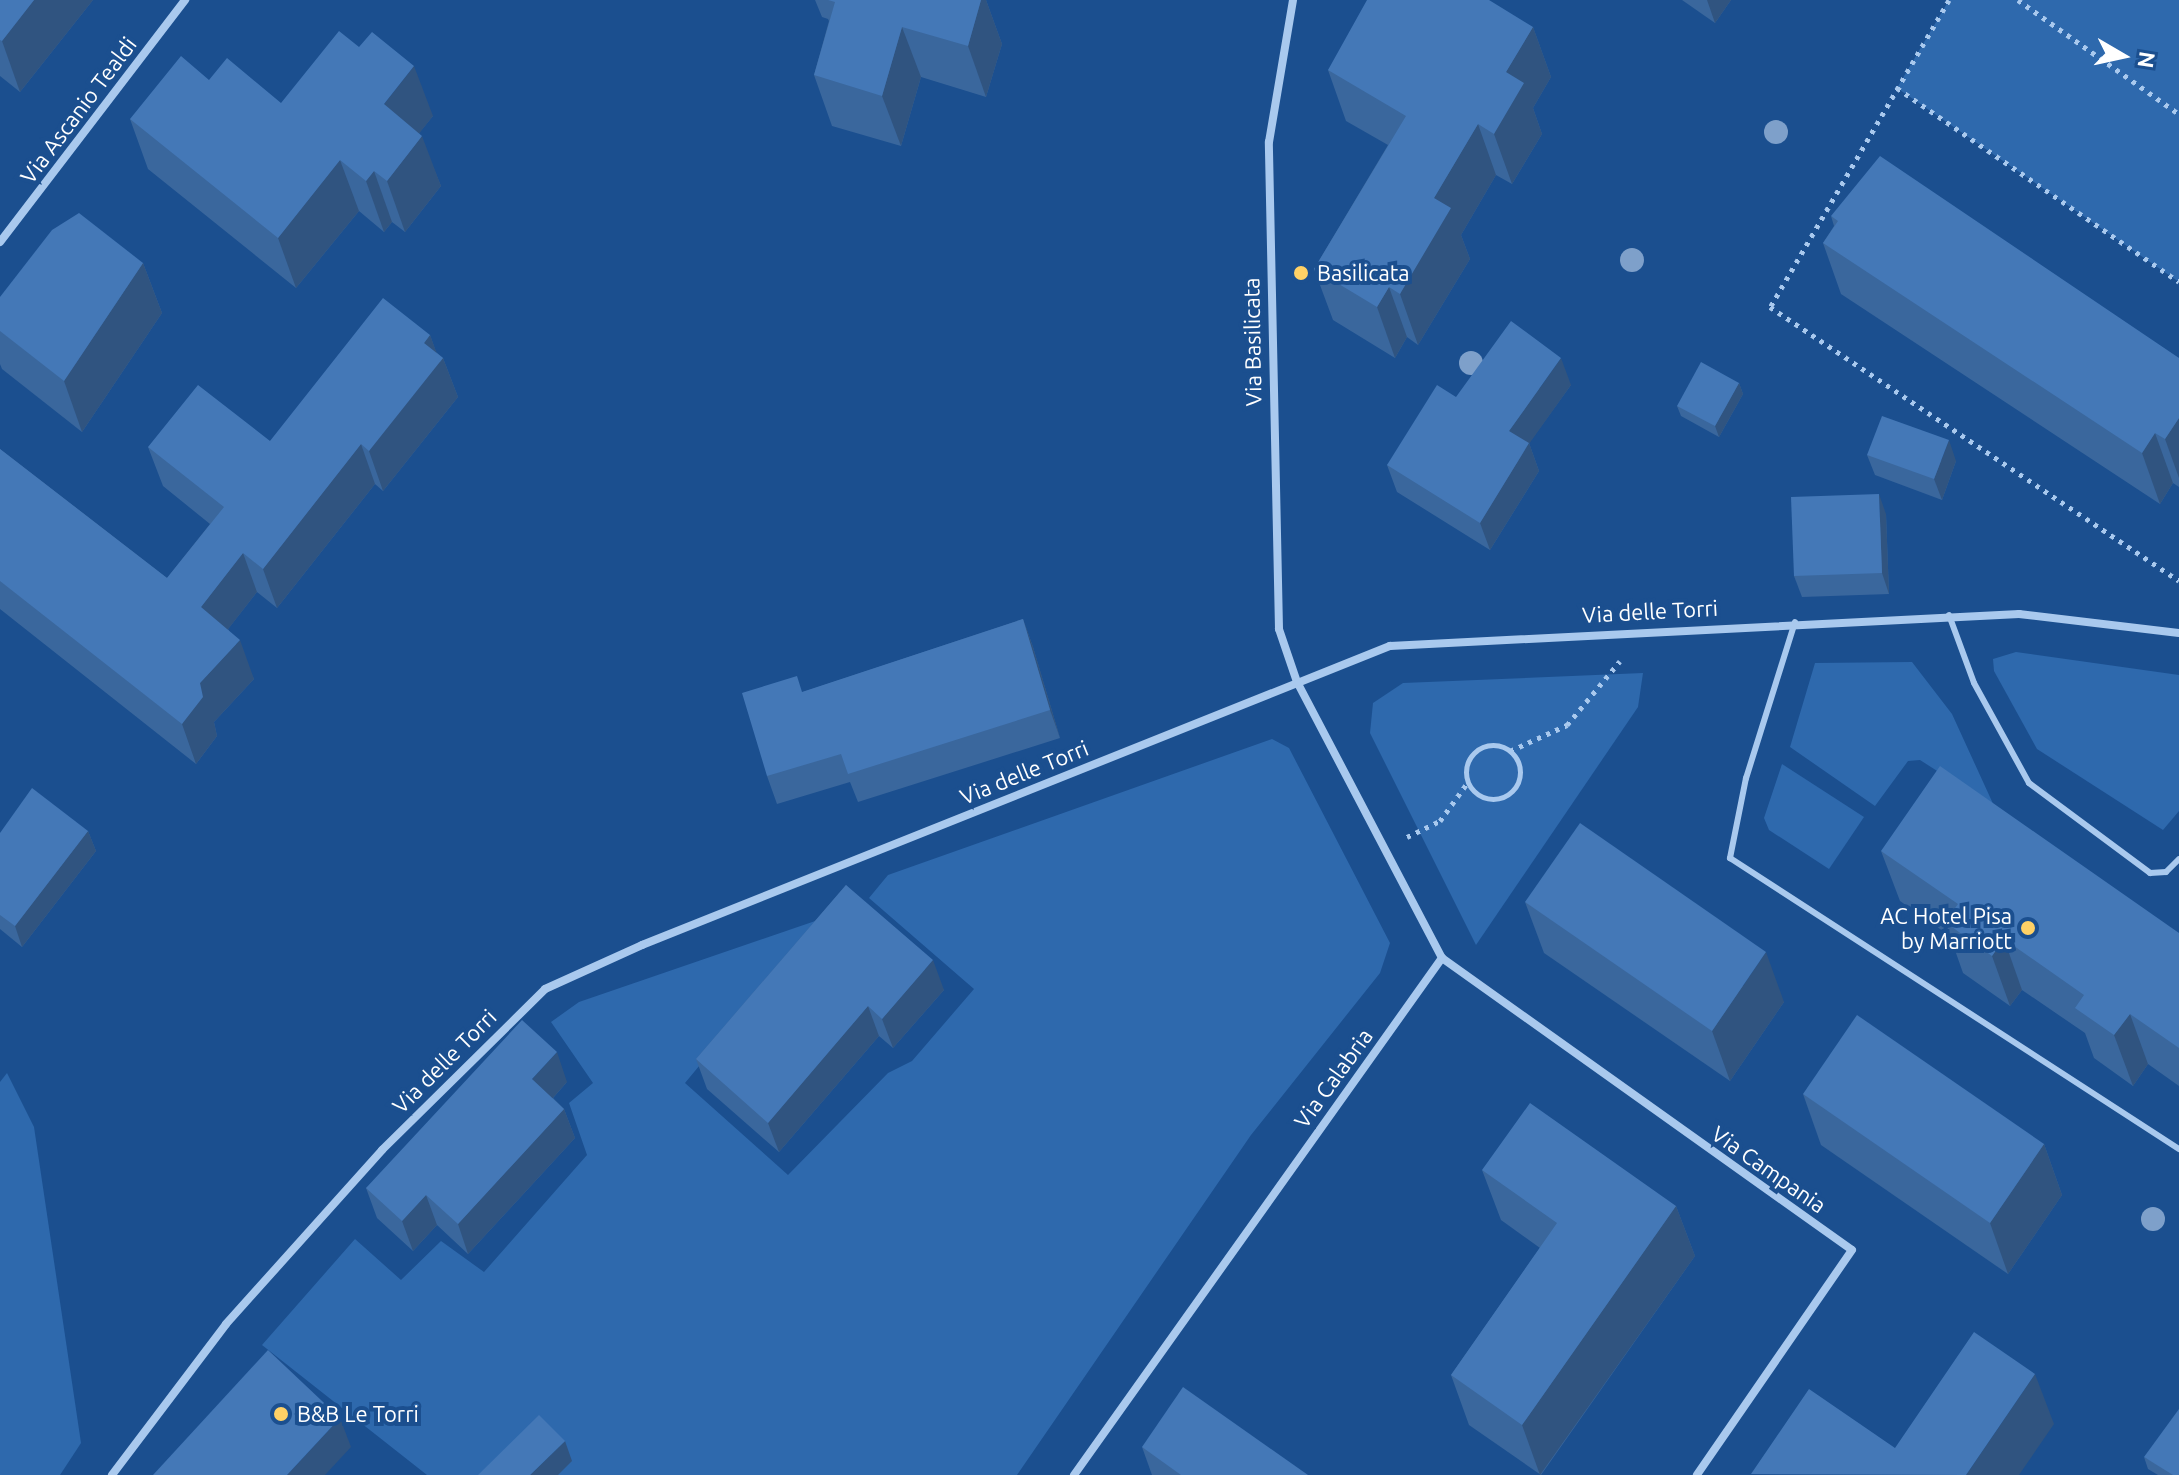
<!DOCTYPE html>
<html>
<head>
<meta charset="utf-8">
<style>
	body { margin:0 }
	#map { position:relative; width:2179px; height:1475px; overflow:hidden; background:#1b4f8f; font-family:Ubuntu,sans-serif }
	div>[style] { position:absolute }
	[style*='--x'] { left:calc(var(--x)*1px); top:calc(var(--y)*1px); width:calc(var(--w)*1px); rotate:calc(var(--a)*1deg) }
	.green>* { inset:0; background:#2e69ad }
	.path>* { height:5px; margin-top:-2.5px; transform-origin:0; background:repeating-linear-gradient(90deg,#a9c9ee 0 4px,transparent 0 10px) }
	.path>.ring { margin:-2.5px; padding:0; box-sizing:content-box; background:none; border:5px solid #a9c9ee; border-radius:50% }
	.service>* { height:6px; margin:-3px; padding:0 3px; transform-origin:3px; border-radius:3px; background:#a9c9ee }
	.minor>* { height:8px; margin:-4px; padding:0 4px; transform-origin:4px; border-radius:4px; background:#a9c9ee }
	.trees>* { width:24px; height:24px; margin:-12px; border-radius:50%; background:#7ea0ca }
	.wall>* { inset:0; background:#3a679d }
	.shaded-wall>* { inset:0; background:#305480 }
	.building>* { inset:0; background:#4478b7 }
	.dots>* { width:22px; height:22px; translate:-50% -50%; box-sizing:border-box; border:4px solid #1b4f8f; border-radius:50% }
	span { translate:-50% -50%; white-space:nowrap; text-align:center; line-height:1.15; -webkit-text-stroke:8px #1b4f8f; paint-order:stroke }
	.street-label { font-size:22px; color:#fff }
	.poi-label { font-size:22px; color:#fff }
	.left { translate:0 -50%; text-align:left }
	.right { translate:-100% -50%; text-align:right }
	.north { position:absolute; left:2083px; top:16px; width:80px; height:80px; -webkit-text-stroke:6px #1b4f8f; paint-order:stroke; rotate:99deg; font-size:22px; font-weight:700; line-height:32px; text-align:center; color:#fff }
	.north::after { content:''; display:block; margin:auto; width:28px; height:36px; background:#fff; clip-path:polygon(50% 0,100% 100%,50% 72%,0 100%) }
</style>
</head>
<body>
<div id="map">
	<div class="green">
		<i style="clip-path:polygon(1949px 0,2179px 0,2179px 282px,1897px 88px)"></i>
		<i style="clip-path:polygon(2016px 652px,2179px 675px,2179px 811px,2163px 830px,2037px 749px,1994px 671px,1993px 659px)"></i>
		<i style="clip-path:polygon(1912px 662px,1952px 714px,1995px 808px,1920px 760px,1908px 761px,1875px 806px,1790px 747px,1815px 663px)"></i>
		<i style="clip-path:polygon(1643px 673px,1638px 707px,1476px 945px,1370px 733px,1373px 703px,1403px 683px)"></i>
		<i style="clip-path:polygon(1272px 739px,1289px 748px,1390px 943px,1380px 973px,1251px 1135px,1017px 1475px,427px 1475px,262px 1345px,355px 1239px,401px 1280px,441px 1241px,484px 1272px,587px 1155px,569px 1103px,593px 1083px,551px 1022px,579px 1002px,821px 919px,685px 1083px,788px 1175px,888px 1073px,912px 1061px,974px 989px,869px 898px,888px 875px)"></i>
		<i style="clip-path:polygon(1782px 764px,1864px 817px,1829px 869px,1769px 830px,1764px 818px)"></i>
		<i style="clip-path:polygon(7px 1073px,34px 1127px,81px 1443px,60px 1475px,0 1475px,0 1082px)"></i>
	</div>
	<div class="path">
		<i style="--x:1949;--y:0;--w:355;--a:120.2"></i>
		<i style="--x:1770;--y:307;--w:492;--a:33.8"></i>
		<i style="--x:2018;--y:0;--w:197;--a:35.3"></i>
		<i style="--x:1897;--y:88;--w:342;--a:34.5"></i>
		<i class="ring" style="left:1466px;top:745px;width:49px;height:49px"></i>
		<i style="--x:1510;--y:751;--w:63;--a:-24.5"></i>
		<i style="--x:1567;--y:725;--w:83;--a:-50.4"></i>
		<i style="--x:1407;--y:837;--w:37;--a:-26"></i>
		<i style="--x:1440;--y:821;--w:48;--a:-54.3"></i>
	</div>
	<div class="service">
		<i style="--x:1949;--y:615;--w:72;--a:69.8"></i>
		<i style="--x:1974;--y:683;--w:114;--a:61.2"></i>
		<i style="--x:2029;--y:783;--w:151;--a:36.6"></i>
		<i style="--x:2150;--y:873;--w:16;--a:-4"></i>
		<i style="--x:2166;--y:872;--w:18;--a:-45"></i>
		<i style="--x:1795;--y:622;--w:164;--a:107.4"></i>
		<i style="--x:1746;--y:778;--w:82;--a:101.3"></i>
		<i style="--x:1730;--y:858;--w:535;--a:32.95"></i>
	</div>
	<div class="minor">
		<i style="--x:0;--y:242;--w:305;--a:-52.6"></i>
		<i style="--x:1442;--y:958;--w:503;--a:35.46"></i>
		<i style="--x:1852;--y:1250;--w:273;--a:124.6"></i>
		<i style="--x:112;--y:1475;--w:189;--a:-52.9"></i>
		<i style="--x:226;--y:1324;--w:234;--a:-48.1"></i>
		<i style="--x:382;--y:1150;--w:229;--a:-44.6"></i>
		<i style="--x:545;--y:989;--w:107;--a:-24.4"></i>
		<i style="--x:642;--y:945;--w:806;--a:-21.79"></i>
		<i style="--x:1390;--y:646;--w:630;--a:-2.91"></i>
		<i style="--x:2019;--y:614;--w:161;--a:6.8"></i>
		<i style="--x:1074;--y:1475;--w:635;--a:-54.56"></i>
		<i style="--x:1442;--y:958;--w:312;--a:-117.7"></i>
		<i style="--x:1297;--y:682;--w:56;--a:-108.8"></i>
		<i style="--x:1279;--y:629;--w:487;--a:-91.2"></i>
		<i style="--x:1269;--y:142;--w:144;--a:-80.4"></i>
	</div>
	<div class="trees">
		<i style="left:1776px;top:132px"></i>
		<i style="left:1632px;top:260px"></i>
		<i style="left:1471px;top:363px"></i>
		<i style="left:2153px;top:1219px"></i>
	</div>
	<div class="wall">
		<i style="clip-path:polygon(0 0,93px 0,20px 92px,0 76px)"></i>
		<i style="clip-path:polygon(815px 0,986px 0,1002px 44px,986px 97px,921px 77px,901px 146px,832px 126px,814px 75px,829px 21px,828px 19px,822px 17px)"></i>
		<i style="clip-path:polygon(1682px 0,1731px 0,1715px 23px)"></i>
		<i style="clip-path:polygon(1533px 27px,1551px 77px,1533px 108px,1542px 134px,1512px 184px,1496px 175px,1461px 235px,1470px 259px,1418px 345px,1407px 337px,1395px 358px,1333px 320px,1314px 269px,1388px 145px,1346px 121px,1328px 70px)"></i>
		<i style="clip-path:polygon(281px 103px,433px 116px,419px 133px,441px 186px,405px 232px,392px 222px,384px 232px,359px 211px,296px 288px,148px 169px,130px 119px)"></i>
		<i style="clip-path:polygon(1831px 216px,2179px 358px,2179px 487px,2173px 483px,2160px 504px,1841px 294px,1823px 243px,1834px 226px)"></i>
		<i style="clip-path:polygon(143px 263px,162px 313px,82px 432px,2px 369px,0 364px,0 297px)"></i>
		<i style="clip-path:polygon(430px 335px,436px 352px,443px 358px,458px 397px,383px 491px,375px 484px,277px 608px,257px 592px,228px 629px,254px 679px,214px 722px,217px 736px,196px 764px,0 609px,0 449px,167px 578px,210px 524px,163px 486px,148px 447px,270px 441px)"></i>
		<i style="clip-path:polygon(1739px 383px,1743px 394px,1719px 437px,1681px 416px,1677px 406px)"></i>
		<i style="clip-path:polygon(1571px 385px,1529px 443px,1539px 471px,1490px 550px,1397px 492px,1387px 465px,1456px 397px)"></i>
		<i style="clip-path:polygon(1867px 455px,1956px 461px,1942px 500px,1875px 475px)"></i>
		<i style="clip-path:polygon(1886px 514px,1889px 594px,1802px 597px,1794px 576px)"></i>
		<i style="clip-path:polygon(1023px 619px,1033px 647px,1060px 738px,858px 802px,850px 782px,777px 804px,767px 776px,803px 692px)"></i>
		<i style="clip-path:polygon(88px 831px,96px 851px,22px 947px,0 929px,0 833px)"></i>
		<i style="clip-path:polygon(1881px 851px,2179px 933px,2179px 1086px,2148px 1064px,2133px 1086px,2094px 1058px,2085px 1033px,2022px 990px,2010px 1006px,1963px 973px,1950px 936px,1900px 901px)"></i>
		<i style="clip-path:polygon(846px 885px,944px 990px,893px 1048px,879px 1036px,779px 1152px,707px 1089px,696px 1059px)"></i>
		<i style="clip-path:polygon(1525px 902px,1784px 1002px,1730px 1081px,1544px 953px)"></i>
		<i style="clip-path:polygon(567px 1082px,553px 1098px,564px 1109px,575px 1138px,468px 1254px,437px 1225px,413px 1251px,377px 1218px,366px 1188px)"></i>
		<i style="clip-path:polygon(1803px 1094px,2044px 1144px,2062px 1195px,2008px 1274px,1821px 1145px)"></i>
		<i style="clip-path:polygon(1482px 1170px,1676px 1206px,1695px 1256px,1541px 1475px,1469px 1425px,1451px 1375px,1540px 1248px,1501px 1220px)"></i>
		<i style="clip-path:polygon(1142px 1447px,1308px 1475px,1152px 1475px)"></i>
		<i style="clip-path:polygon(2144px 1457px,2179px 1475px,2158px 1475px,2148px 1469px)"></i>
	</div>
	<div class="shaded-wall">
		<i style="clip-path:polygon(34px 0,93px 0,20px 92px,2px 41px)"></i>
		<i style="clip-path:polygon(981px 0,986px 0,1002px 44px,986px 97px,968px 46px)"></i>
		<i style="clip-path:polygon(1707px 0,1731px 0,1715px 23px)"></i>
		<i style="clip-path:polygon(902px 27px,921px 77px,901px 146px,882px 96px)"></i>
		<i style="clip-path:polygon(1533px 27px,1551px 77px,1533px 108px,1542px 134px,1512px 184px,1494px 134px,1506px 72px)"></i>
		<i style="clip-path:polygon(414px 66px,433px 116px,402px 155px,384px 104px)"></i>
		<i style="clip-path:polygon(1478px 124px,1496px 175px,1461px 235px,1470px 259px,1418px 345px,1400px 294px,1434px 198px)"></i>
		<i style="clip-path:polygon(422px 136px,441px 186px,405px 232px,387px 181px)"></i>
		<i style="clip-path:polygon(340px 160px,359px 211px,296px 288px,278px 238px)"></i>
		<i style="clip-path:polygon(374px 171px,392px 222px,384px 232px,366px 181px)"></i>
		<i style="clip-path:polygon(143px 263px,162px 313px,82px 432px,64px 381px)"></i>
		<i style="clip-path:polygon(1389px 287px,1407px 337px,1395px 358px,1377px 307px)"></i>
		<i style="clip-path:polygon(430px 335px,440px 362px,443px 358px,458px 397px,383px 491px,369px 451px,424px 343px)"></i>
		<i style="clip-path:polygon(1561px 358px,1571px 385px,1519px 458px,1509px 431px)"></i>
		<i style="clip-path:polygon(1739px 383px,1743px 394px,1719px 437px,1715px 426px)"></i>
		<i style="clip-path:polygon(2179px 418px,2179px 478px,2165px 439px)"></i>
		<i style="clip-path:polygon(2155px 433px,2173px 483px,2160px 504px,2142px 453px)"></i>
		<i style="clip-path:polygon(1949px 440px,1956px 461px,1942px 500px,1934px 479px)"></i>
		<i style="clip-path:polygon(1529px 443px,1539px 471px,1490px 550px,1480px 523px)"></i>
		<i style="clip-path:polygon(361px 444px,375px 484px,277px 608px,263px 569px)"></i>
		<i style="clip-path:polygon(1879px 494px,1886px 514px,1889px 594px,1882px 573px)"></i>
		<i style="clip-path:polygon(243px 553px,257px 592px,215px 646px,201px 607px)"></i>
		<i style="clip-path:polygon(1023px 619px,1033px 647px,1060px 738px,1050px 710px)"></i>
		<i style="clip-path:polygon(240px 640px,254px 679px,214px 722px,217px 736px,196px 764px,182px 724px,200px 683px)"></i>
		<i style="clip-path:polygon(88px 831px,96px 851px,22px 947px,15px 926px)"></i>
		<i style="clip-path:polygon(2004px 939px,2022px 990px,2010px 1006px,1992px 956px)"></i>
		<i style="clip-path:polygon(1766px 952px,1784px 1002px,1730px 1081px,1712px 1031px)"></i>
		<i style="clip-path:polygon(933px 960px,944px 990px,893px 1048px,882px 1019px)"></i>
		<i style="clip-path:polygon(868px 1006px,879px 1036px,779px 1152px,768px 1123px)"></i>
		<i style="clip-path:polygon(2130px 1014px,2148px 1064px,2133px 1086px,2114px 1035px)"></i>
		<i style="clip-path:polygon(557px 1052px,567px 1082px,543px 1109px,532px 1079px)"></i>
		<i style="clip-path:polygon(564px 1109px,575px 1138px,468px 1254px,458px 1224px)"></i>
		<i style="clip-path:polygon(2044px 1144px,2062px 1195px,2008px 1274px,1990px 1223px)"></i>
		<i style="clip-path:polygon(426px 1195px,437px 1225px,413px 1251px,402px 1221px)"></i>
		<i style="clip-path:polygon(1676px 1206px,1695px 1256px,1540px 1475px,1522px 1425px)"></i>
		<i style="clip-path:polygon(2035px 1374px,2054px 1424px,2019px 1475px,1966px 1475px)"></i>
		<i style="clip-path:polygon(340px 1418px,351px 1447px,325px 1475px,287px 1475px)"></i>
		<i style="clip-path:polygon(565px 1441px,572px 1461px,558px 1475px,530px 1475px)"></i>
	</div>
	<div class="building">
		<i style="clip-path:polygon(0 0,34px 0,2px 41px,0 40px)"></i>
		<i style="clip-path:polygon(828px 0,981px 0,968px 46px,902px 27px,882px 96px,814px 75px,835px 2px)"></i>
		<i style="clip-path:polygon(1367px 0,1489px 0,1533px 27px,1506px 72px,1524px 83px,1494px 134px,1478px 124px,1434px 198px,1451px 208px,1400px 294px,1389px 287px,1377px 307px,1314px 269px,1406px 116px,1328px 70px)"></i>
		<i style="clip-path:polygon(339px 31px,359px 47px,372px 32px,414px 66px,384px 104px,422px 136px,387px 181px,374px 171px,366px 181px,340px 160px,278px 238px,130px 119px,181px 56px,209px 80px,227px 58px,281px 103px)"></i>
		<i style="clip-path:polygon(1880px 156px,2179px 358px,2179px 418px,2165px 439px,2155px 433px,2142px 453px,1823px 243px,1838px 221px,1831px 216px)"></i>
		<i style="clip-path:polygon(79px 213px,143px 263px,64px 381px,0 331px,0 297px,52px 230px)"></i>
		<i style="clip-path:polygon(383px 298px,430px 335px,424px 343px,443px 358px,369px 451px,361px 444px,263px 569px,243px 553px,201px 607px,240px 640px,200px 683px,203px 697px,182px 724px,0 581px,0 449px,167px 578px,224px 507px,148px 447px,198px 385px,270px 441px)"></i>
		<i style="clip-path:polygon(1511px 321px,1561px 358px,1509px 431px,1529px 443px,1480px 523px,1387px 465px,1437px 385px,1456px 397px)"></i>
		<i style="clip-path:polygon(1701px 362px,1739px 383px,1715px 426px,1677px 406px)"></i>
		<i style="clip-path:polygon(1882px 416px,1949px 440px,1934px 479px,1867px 455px)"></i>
		<i style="clip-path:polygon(1879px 494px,1882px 573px,1794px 576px,1791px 497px)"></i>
		<i style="clip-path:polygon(1023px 619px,1050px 710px,848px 774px,841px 754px,767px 776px,742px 693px,797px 676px,802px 692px)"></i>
		<i style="clip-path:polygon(1940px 766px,2179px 933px,2179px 1048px,2130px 1014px,2114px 1035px,2075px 1008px,2084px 995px,2004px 939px,1992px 956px,1945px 922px,1958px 904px,1881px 851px)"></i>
		<i style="clip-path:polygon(32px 788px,88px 831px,15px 926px,0 915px,0 833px)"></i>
		<i style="clip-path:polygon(1580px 823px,1766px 952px,1712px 1031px,1525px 902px)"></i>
		<i style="clip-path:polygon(846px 885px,933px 960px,882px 1019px,868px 1006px,768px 1123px,696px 1059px)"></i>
		<i style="clip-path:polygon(1857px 1015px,2044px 1144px,1990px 1223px,1803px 1094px)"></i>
		<i style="clip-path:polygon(522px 1020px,557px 1052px,532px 1079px,564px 1109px,458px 1224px,426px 1195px,402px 1221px,366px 1188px)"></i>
		<i style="clip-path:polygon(1530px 1103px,1676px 1206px,1522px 1425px,1451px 1375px,1557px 1223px,1482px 1170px)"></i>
		<i style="clip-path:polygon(1974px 1332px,2035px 1374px,1966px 1475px,1751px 1474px,1809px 1389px,1895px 1448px)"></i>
		<i style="clip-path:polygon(268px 1350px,340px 1418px,287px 1475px,153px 1475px)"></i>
		<i style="clip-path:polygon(1183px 1387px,1308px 1475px,1181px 1475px,1142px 1447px)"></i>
		<i style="clip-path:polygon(2179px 1409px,2179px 1475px,2173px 1475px,2144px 1457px)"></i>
		<i style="clip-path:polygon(539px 1415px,565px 1441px,530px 1475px,478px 1475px)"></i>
	</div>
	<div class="dots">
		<i style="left:1301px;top:273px;background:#ffd166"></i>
		<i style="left:2028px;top:928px;background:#ffd166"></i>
		<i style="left:281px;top:1414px;background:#ffd166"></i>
	</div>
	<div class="street-label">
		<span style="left:78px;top:110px;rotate:-53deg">Via Ascanio Tealdi</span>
		<span style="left:1252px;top:342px;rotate:-91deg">Via Basilicata</span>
		<span style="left:1650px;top:611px;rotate:-3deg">Via delle Torri</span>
		<span style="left:1024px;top:772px;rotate:-22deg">Via delle Torri</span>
		<span style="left:444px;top:1061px;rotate:-45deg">Via delle Torri</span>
		<span style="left:1333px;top:1078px;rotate:-54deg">Via Calabria</span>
		<span style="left:1769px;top:1169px;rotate:35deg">Via Campania</span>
	</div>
	<div class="poi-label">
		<span class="left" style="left:1317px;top:273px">Basilicata</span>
		<span class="right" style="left:2012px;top:928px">AC Hotel Pisa<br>by Marriott</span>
		<span class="left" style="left:297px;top:1414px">B&amp;B Le Torri</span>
	</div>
	<div class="north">N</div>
</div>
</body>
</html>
